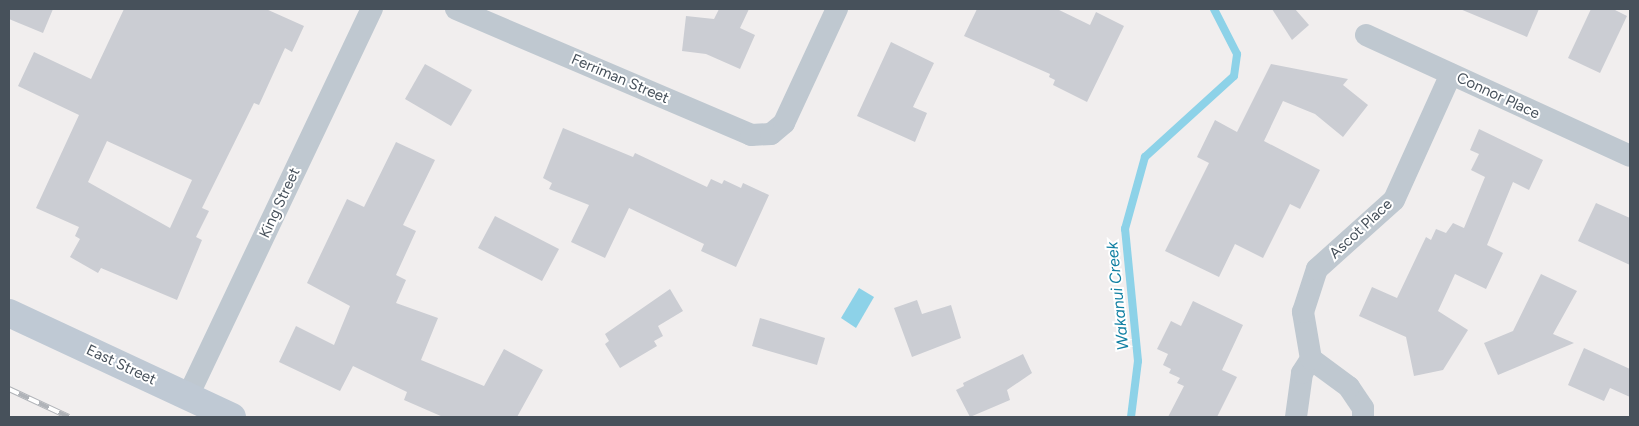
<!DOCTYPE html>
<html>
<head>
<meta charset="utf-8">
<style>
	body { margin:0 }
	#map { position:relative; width:1639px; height:426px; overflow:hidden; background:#f1eeee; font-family:Figtree,sans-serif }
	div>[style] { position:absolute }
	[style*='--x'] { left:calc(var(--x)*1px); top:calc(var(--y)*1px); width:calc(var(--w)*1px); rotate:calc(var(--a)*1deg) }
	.water>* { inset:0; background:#8dd2e8 }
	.stream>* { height:8px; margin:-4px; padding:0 4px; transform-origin:4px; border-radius:4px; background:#8dd2e8 }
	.building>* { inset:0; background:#cbcdd3 }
	.street>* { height:22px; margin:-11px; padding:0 11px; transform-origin:11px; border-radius:11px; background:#bfc8d0 }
	.secondary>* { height:28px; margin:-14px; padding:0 14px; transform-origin:14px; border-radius:14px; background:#bfc9d4 }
	.rail>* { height:5.5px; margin-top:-2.75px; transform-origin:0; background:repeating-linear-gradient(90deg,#fff 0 11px,#b0b3b8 0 22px); box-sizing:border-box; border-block:1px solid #b0b3b8 }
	span { translate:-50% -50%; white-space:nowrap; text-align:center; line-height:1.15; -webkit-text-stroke:4px #fff; paint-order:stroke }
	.street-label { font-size:15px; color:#47515b }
	.water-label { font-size:16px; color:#1280a3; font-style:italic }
	.frame { position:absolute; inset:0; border:10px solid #47515b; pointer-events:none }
</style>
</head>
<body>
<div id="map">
	<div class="water">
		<i style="clip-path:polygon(859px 288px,874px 297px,856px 328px,841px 318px)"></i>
	</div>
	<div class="stream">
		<i style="--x:1131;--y:417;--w:56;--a:-82.9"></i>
		<i style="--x:1138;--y:361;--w:133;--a:-95.6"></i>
		<i style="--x:1125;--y:229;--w:75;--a:-74.5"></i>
		<i style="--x:1145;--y:157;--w:120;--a:-42.3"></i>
		<i style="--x:1234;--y:76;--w:22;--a:-82"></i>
		<i style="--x:1237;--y:54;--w:51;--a:-117.1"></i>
	</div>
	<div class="building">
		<i style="clip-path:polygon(9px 9px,53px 9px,43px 33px,9px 19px)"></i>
		<i style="clip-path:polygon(evenodd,124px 9px,266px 9px,304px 26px,292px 52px,285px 48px,259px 105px,254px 103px,202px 208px,209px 211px,196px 237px,202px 240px,177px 300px,101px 268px,98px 273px,70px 257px,80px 239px,75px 236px,79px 227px,36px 208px,79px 115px,18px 86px,34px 52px,91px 79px,124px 9px,107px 141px,192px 180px,170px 228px,88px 182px,107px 141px)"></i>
		<i style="clip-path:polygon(719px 9px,749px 9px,740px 28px,755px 35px,740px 69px,706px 54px,682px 51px,686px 16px,714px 19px)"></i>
		<i style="clip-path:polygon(977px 9px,1057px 9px,1090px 25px,1096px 12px,1124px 26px,1087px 102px,1053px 85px,1055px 80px,1049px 77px,1050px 74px,964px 36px)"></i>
		<i style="clip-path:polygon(1272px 9px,1295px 9px,1309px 25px,1292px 40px)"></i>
		<i style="clip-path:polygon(1460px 9px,1539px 9px,1527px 37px)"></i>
		<i style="clip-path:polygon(1591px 9px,1613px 9px,1627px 16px,1600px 73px,1568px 58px)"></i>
		<i style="clip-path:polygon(891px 42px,934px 63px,913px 107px,927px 113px,915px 142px,857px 116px)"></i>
		<i style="clip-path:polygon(425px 64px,472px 90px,451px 126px,405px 99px)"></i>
		<i style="clip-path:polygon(1271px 64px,1348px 79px,1343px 85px,1368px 105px,1343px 137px,1315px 114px,1283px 101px,1264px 141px,1320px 170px,1300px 209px,1290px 204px,1263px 258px,1235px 244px,1219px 277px,1165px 251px,1209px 163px,1197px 157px,1215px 120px,1237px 132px)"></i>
		<i style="clip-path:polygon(563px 128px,633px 157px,635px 153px,707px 187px,711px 179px,722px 184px,724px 180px,741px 188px,743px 183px,769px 195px,736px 267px,701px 251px,704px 244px,629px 208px,605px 258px,571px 242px,589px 205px,549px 189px,552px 183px,543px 178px)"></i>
		<i style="clip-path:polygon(1479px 129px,1543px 160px,1529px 190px,1513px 182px,1487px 245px,1503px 253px,1486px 289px,1455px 274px,1438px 311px,1468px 330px,1443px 370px,1414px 376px,1406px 337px,1359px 316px,1372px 287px,1397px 298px,1426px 237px,1431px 240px,1436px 229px,1446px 233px,1453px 223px,1464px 228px,1485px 177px,1471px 170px,1479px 154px,1470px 150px)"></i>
		<i style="clip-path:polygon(396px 142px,435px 160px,403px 225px,416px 231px,396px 275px,406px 280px,396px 303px,438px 318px,421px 360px,484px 386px,504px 349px,543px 370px,517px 417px,443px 417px,404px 400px,407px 392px,353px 366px,340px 391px,279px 362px,296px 326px,334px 345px,350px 306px,307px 283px,347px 199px,364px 207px)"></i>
		<i style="clip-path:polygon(1596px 203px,1630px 218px,1630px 265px,1578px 241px)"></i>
		<i style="clip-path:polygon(495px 216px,559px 249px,542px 281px,478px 248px)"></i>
		<i style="clip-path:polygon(1541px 274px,1577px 291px,1553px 334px,1574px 343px,1498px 375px,1484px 343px,1513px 331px)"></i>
		<i style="clip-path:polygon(670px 289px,683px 311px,658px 326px,663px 336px,654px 341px,657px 346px,620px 368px,605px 344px,609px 341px,605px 334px)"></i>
		<i style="clip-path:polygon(917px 300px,922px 314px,951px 305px,961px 338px,912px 357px,894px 308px)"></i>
		<i style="clip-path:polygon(1193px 301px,1243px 325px,1222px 370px,1237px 377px,1217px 417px,1168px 417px,1184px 386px,1177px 383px,1180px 378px,1169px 373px,1171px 369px,1163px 365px,1168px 354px,1157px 349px,1171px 321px,1181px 326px)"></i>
		<i style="clip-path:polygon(760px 318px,825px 338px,817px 365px,752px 346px)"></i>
		<i style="clip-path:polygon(1584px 348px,1630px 369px,1630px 397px,1610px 388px,1604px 401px,1568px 385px)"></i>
		<i style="clip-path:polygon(1023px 354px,1032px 373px,1007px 390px,1010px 400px,970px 417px,956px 390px,964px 386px,963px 383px)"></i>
	</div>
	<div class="street">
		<i style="--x:456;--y:9;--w:321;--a:23.1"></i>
		<i style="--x:751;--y:135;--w:20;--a:-3"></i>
		<i style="--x:771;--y:134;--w:17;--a:-40"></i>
		<i style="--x:784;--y:123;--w:126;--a:-65.1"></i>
		<i style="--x:1366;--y:35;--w:290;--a:24.6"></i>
		<i style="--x:188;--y:396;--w:429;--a:-64.6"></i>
		<i style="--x:1296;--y:417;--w:44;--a:-82.2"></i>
		<i style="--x:1302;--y:373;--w:17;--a:-57"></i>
		<i style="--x:1363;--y:417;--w:9;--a:-90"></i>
		<i style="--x:1363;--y:408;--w:25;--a:-124"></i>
		<i style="--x:1349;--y:387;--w:47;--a:-143.6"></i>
		<i style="--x:1311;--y:359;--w:48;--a:-99.7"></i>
		<i style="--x:1303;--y:312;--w:45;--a:-72"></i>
		<i style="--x:1317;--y:269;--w:103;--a:-41.9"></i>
		<i style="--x:1394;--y:200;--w:138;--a:-65.7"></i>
	</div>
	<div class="secondary">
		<i style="--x:9;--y:313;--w:246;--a:25"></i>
	</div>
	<div class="rail">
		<i style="--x:9;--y:389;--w:66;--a:25"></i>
	</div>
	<div class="street-label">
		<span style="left:620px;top:79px;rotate:23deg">Ferriman Street</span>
		<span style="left:1498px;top:96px;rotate:25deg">Connor Place</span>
		<span style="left:280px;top:203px;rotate:-65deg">King Street</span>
		<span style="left:1361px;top:229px;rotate:-43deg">Ascot Place</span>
		<span style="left:121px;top:365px;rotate:25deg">East Street</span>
	</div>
	<div class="water-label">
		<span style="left:1118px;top:296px;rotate:-96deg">Wakanui Creek</span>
	</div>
	<div class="frame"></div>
</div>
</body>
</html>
